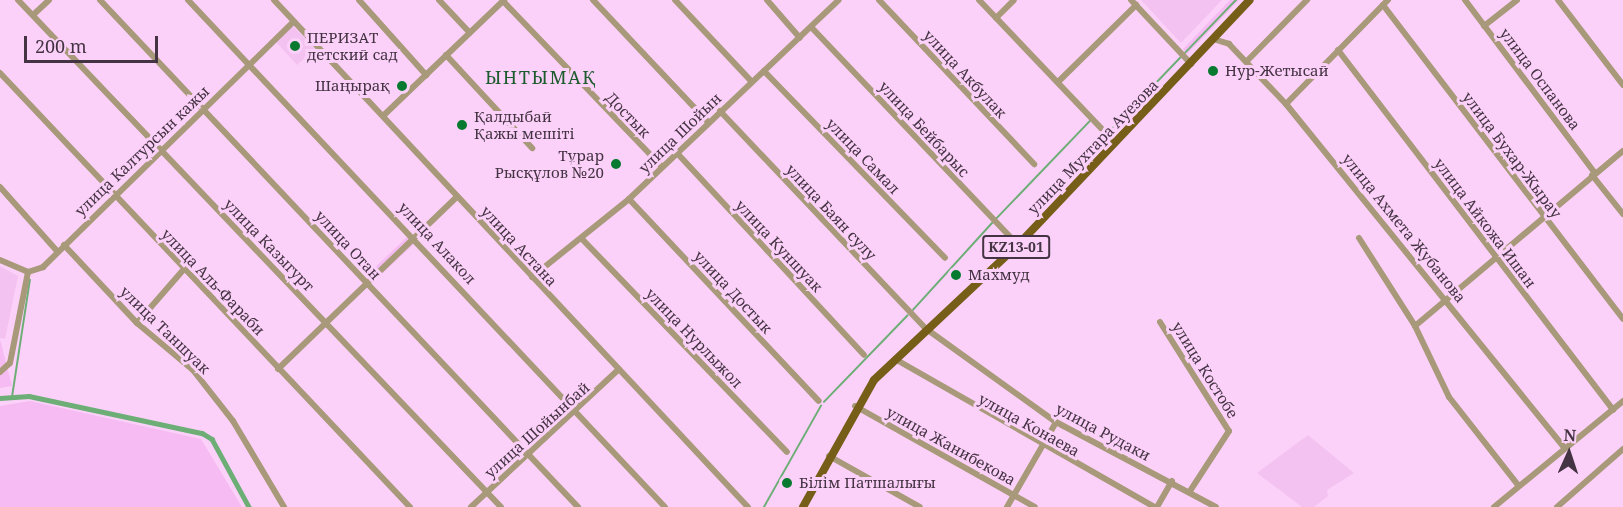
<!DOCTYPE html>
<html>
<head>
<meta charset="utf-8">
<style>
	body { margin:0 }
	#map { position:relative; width:1623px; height:507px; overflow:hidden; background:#fcd1f9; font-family:"Noto Serif",serif }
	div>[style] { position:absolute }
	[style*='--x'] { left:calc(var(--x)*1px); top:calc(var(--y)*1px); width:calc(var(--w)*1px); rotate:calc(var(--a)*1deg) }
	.built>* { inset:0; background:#f3c2f0 }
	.green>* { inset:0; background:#f5bbf2 }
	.stream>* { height:1.5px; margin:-0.75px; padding:0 0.75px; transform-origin:0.75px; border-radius:0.75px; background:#6dae77 }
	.canal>* { height:4.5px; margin:-2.25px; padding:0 2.25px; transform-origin:2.25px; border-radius:2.25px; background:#6dae77 }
	.minor>* { height:6px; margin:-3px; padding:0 3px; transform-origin:3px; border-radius:3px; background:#a79979 }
	.major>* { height:8px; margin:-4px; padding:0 4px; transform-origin:4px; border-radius:4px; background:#765d18 }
	.dots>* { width:16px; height:16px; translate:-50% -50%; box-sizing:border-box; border:3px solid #fcd1f9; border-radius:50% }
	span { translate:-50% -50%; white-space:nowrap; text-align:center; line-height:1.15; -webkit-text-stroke:6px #fcd1f9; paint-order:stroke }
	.shield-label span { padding:2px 4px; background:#fcd1f9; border:2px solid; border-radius:4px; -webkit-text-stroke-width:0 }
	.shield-label { font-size:14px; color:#443343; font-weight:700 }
	.poi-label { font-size:15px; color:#443343 }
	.left { translate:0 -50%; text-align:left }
	.right { translate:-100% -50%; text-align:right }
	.street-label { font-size:15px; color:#443343 }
	.quarter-label { font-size:18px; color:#1d5c2c; letter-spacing:1.5px }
	.north { position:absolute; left:1539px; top:423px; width:60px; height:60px; -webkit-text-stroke:4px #fcd1f9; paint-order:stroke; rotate:3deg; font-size:16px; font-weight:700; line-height:24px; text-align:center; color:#443343 }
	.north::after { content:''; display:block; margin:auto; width:21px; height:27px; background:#443343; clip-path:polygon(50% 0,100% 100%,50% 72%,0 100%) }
	.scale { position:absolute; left:24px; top:36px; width:134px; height:27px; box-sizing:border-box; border:3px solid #443343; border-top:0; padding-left:8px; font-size:18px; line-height:21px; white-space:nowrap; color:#443343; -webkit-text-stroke:4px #fcd1f9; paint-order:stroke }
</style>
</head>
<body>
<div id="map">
	<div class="built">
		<i style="clip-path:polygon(1141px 0,1222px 0,1181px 43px)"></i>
		<i style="clip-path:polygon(293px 26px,315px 49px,297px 65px,276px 42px)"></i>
		<i style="clip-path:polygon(0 266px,18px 276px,5px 339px,0 338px)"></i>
		<i style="clip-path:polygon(1308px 435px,1354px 473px,1327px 490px,1328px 496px,1314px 507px,1302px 507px,1257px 473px)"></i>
	</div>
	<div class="green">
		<i style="clip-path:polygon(1230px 0,1239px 0,1187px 54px,1183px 49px)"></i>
		<i style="clip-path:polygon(407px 237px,414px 244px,373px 282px,366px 276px)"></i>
		<i style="clip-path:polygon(0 339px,12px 386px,0 388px)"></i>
		<i style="clip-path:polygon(30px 401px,201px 439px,242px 507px,0 507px,0 406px)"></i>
	</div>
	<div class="stream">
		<i style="--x:1185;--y:53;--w:74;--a:-46.1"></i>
		<i style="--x:1109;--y:132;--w:103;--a:-46.2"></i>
		<i style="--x:996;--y:219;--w:136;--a:-46.2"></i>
		<i style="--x:913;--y:310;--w:119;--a:-47.7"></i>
		<i style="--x:12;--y:397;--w:118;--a:-81.3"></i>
		<i style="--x:824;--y:402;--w:120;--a:-46"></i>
		<i style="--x:764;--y:507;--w:116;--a:-60.6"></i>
	</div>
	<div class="canal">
		<i style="--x:0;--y:398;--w:29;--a:-4"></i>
		<i style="--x:29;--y:396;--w:177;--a:12.1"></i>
		<i style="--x:202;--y:433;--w:12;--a:31"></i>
		<i style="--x:212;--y:439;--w:77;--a:61.4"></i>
	</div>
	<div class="minor">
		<i style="--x:18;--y:0;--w:700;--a:46.39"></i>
		<i style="--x:100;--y:0;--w:697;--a:46.69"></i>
		<i style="--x:188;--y:0;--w:696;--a:46.75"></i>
		<i style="--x:274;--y:0;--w:694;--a:46.93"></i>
		<i style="--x:359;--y:0;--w:101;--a:48.2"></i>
		<i style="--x:439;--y:0;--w:45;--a:46.8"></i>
		<i style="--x:593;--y:0;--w:168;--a:46.7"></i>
		<i style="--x:675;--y:0;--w:112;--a:46.8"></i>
		<i style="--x:767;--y:0;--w:50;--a:49"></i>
		<i style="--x:879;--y:0;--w:226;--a:46.6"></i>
		<i style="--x:979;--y:0;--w:197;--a:46.4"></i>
		<i style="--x:1131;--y:0;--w:88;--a:46.8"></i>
		<i style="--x:1465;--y:0;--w:216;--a:53.1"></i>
		<i style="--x:1558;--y:0;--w:107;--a:52.6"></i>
		<i style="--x:503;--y:1;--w:230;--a:46.2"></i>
		<i style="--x:1383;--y:5;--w:395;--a:52.6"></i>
		<i style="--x:33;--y:15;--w:22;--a:-43"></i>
		<i style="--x:996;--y:18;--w:25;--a:-45"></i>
		<i style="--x:1484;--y:26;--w:42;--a:-38.2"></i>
		<i style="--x:813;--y:29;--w:298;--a:46.5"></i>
		<i style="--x:1213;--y:39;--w:17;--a:17"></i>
		<i style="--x:1229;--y:44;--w:83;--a:46.5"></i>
		<i style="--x:1286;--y:104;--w:442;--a:51"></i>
		<i style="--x:1338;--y:50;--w:453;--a:52.6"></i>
		<i style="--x:446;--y:55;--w:127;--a:47.2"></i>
		<i style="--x:1247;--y:61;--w:86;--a:-45.5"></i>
		<i style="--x:764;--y:71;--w:260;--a:45.9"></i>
		<i style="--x:0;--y:73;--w:597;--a:46.63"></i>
		<i style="--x:1058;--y:82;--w:110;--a:-44.6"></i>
		<i style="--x:1286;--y:104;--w:146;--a:-45.6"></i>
		<i style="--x:720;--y:111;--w:299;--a:46.6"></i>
		<i style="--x:925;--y:328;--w:161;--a:35.7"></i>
		<i style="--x:1056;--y:422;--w:181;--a:28"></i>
		<i style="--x:383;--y:116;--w:168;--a:-43.8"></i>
		<i style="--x:677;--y:153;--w:275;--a:47.2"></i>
		<i style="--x:1592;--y:175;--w:50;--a:51.5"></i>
		<i style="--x:0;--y:187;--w:86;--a:48.3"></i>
		<i style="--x:629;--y:199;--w:277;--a:46.8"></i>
		<i style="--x:1359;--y:238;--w:104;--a:57.5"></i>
		<i style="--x:1415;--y:326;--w:79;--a:64.4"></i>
		<i style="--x:1449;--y:397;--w:112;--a:51.9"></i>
		<i style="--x:583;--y:240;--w:294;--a:46.1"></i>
		<i style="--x:64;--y:245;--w:107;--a:46.9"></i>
		<i style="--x:137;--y:323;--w:73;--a:40"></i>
		<i style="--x:193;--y:370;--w:65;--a:51.9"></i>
		<i style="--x:233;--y:421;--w:100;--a:59.3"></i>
		<i style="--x:0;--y:260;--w:30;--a:23"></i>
		<i style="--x:28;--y:272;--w:16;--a:-18"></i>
		<i style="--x:43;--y:267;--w:351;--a:-44.4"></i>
		<i style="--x:532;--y:277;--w:124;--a:-38.8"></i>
		<i style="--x:629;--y:199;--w:289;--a:-43.5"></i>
		<i style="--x:1160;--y:322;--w:129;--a:57.7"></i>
		<i style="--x:1229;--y:431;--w:72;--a:123"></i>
		<i style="--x:137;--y:323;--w:72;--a:-49"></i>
		<i style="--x:1415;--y:326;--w:272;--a:-40.1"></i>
		<i style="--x:895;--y:359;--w:298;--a:29.7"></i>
		<i style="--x:278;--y:369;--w:248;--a:-43.9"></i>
		<i style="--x:0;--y:372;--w:13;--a:-42"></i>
		<i style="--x:10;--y:363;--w:93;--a:-78.8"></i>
		<i style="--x:855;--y:406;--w:206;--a:29.3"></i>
		<i style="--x:829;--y:456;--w:104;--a:29.3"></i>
		<i style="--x:471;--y:507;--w:202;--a:-43"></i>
		<i style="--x:1007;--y:507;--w:98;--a:-60"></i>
		<i style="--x:1157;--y:507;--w:30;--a:-60"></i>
		<i style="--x:1494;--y:507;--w:167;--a:-39.4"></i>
		<i style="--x:1557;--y:507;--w:88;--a:-41.3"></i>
	</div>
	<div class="major">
		<i style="--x:803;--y:507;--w:145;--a:-60.8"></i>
		<i style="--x:874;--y:380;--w:197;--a:-43.2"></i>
		<i style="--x:1018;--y:245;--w:337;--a:-46.6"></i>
	</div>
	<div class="dots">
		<i style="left:295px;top:46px;background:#077a30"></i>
		<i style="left:1213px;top:71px;background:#077a30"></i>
		<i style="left:402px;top:86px;background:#077a30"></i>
		<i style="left:462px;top:125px;background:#077a30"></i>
		<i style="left:616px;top:164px;background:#077a30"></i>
		<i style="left:956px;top:275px;background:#077a30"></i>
		<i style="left:787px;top:483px;background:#077a30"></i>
	</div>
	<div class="shield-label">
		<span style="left:1016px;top:247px">KZ13-01</span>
	</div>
	<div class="poi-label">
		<span class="left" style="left:307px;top:46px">ПЕРИЗАТ<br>детский сад</span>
		<span class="left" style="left:1225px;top:71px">Нур-Жетысай</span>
		<span class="right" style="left:390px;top:86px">Шаңырақ</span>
		<span class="left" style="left:474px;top:125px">Қалдыбай<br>Қажы мешіті</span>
		<span class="right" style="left:604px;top:164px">Тұрар<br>Рысқұлов №20</span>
		<span class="left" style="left:968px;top:275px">Махмуд</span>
		<span class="left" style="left:799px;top:483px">Білім Патшалығы</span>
	</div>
	<div class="street-label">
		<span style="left:965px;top:74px;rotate:47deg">улица Акбулак</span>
		<span style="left:1540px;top:79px;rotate:53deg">улица Оспанова</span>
		<span style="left:628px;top:115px;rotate:46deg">Достык</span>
		<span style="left:924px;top:129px;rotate:47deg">улица Бейбарыс</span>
		<span style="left:680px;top:133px;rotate:-44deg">улица Шойын</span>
		<span style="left:1093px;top:147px;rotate:-46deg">улица Мухтара Ауезова</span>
		<span style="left:142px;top:151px;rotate:-44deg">улица Калтурсын кажы</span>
		<span style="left:1512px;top:155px;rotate:53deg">улица Бухар-Жырау</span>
		<span style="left:863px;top:156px;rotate:46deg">улица Самал</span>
		<span style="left:831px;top:212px;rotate:47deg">улица Баян сулу</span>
		<span style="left:1485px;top:223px;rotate:53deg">улица Айкожа Ишан</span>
		<span style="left:1404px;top:228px;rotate:51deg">улица Ахмета Жубанова</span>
		<span style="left:437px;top:243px;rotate:47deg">улица Алакол</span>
		<span style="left:269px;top:245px;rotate:46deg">улица Казыгурт</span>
		<span style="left:348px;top:245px;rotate:47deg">улица Отан</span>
		<span style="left:519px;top:246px;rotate:47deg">улица Астана</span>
		<span style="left:779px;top:246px;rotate:47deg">улица Куншуак</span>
		<span style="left:213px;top:282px;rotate:46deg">улица Аль-Фараби</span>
		<span style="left:733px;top:292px;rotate:47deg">улица Достык</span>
		<span style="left:165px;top:330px;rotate:44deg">улица Таншуак</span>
		<span style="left:694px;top:338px;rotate:46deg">улица Нурлыжол</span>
		<span style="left:1205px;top:370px;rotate:58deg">улица Костобе</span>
		<span style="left:1029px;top:425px;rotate:29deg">улица Конаева</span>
		<span style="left:537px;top:430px;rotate:-42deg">улица Шойынбай</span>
		<span style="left:1103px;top:432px;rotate:28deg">улица Рудаки</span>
		<span style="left:951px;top:446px;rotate:29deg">улица Жанибекова</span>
	</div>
	<div class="quarter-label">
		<span style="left:541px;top:77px">ЫНТЫМАҚ</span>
	</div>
	<div class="north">N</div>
	<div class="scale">200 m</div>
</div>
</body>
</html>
